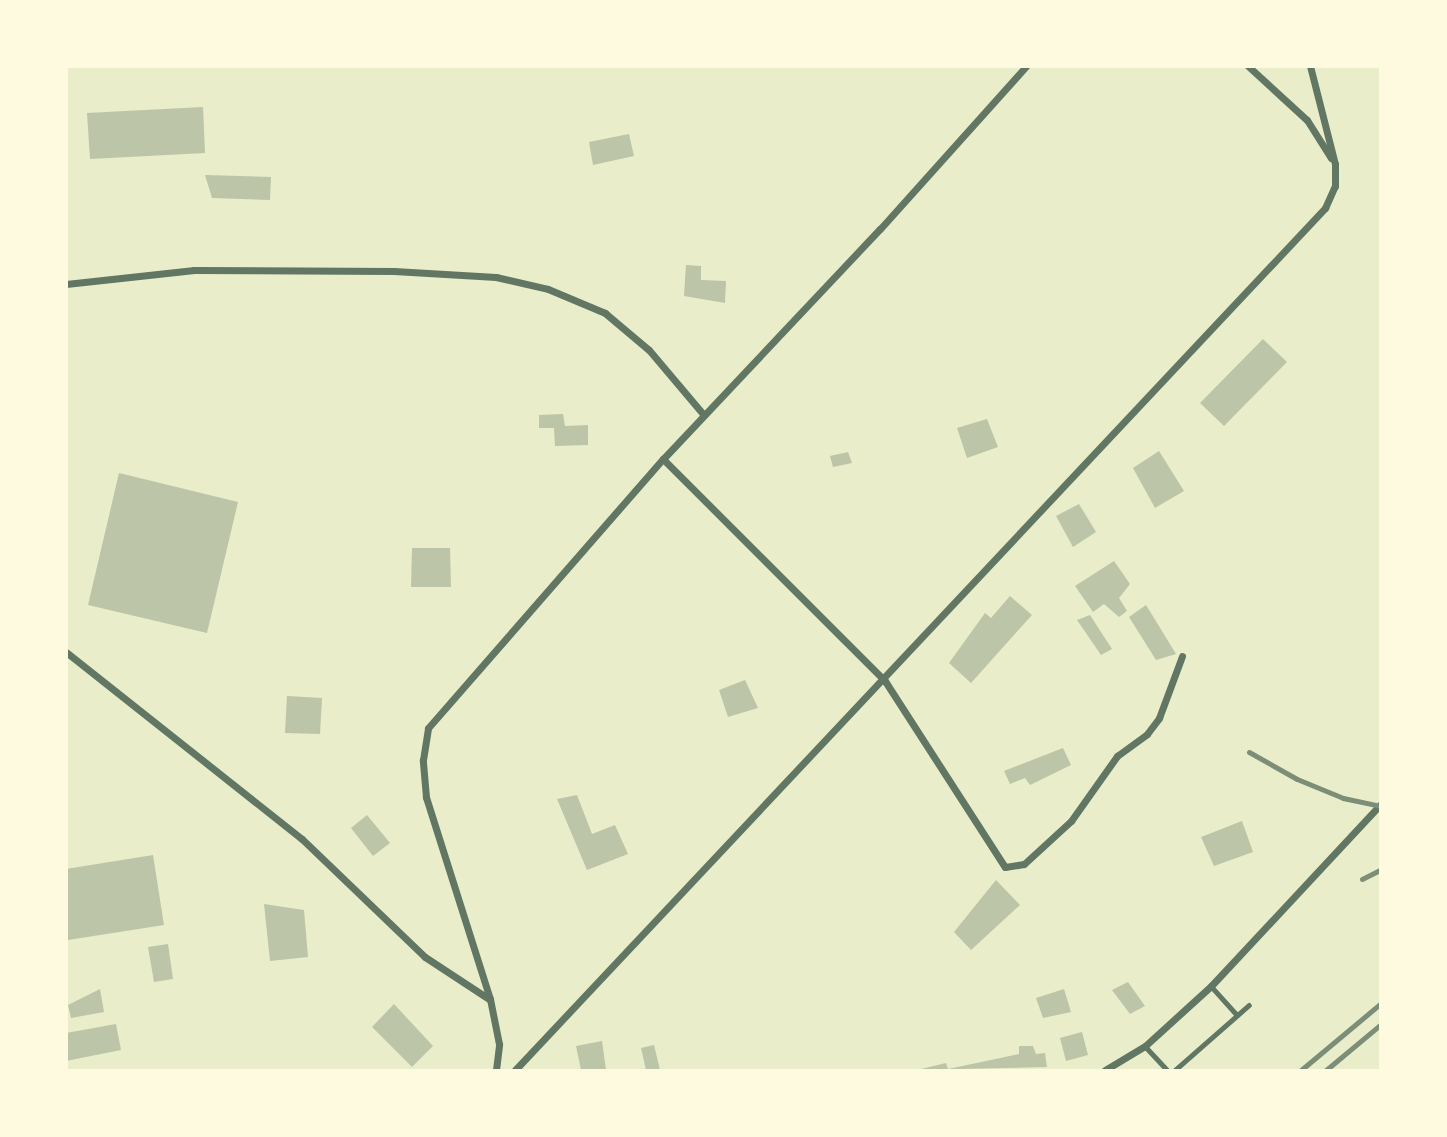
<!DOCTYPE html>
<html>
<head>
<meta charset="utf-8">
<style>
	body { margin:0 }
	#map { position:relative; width:1447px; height:1137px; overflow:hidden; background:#e9edc9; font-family:"Roboto Serif",serif }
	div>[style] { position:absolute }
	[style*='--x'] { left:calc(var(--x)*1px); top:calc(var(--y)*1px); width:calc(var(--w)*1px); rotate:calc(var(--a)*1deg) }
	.building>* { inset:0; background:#bcc5a7 }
	.service>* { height:4.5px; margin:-2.25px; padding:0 2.25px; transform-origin:2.25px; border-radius:2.25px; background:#617663 }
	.minor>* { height:7px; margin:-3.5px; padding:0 3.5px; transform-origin:3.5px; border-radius:3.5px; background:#617663 }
	.rail>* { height:5px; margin:-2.5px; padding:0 2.5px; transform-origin:2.5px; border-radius:2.5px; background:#7c8e77 }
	span { translate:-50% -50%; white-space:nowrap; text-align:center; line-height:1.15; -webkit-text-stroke:7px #fefae0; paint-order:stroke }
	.frame { position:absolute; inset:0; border:68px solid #fefae0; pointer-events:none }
</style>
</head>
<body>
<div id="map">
	<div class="building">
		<i style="clip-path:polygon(203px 107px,205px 153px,90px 159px,87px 113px)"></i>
		<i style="clip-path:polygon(629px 134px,634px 156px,593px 165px,589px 142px)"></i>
		<i style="clip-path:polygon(205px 175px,271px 177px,270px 200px,212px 198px)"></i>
		<i style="clip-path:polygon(686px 265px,701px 266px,701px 280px,726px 281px,725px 303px,684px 296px)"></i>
		<i style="clip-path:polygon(1263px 339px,1287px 362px,1224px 426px,1200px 403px)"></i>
		<i style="clip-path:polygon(563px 414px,565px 426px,588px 425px,588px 445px,555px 446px,554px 428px,539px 428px,539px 415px)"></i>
		<i style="clip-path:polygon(987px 419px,998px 447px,967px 458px,957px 428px)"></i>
		<i style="clip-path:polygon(1159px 451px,1184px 491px,1155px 508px,1133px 468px)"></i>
		<i style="clip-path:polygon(848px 452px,852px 463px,833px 467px,830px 456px)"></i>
		<i style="clip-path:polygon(119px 473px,238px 502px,207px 633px,88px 605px)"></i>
		<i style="clip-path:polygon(1079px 504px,1096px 532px,1073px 547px,1056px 516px)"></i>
		<i style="clip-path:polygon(412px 548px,450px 548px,451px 587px,411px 587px)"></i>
		<i style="clip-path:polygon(1114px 561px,1130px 584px,1119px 598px,1127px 611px,1119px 617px,1104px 604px,1093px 612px,1075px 586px)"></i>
		<i style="clip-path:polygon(1010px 596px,1032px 615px,971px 683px,949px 663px,985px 613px,991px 618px)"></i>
		<i style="clip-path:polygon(1146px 605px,1176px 654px,1156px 660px,1129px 617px)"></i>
		<i style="clip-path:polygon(1090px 615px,1112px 649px,1101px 655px,1077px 620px)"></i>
		<i style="clip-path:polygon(745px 680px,758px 708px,728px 717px,719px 690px)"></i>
		<i style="clip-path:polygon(287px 696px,322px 698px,320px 734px,285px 733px)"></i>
		<i style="clip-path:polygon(1063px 748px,1071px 765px,1030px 785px,1025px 778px,1010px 784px,1004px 771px)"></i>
		<i style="clip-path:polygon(577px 795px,592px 834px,615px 825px,628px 854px,587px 870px,557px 799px)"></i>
		<i style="clip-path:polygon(367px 815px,390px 843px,373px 856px,351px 828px)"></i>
		<i style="clip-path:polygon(1242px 821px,1253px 852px,1214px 866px,1201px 837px)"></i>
		<i style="clip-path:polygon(153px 855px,164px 925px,68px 940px,66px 869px)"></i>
		<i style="clip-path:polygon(996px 880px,1020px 905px,971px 950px,954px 932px)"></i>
		<i style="clip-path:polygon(264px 904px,304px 910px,308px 957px,270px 961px)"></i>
		<i style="clip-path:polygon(168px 944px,173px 979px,154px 982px,148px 947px)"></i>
		<i style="clip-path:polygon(1128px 982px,1145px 1006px,1130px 1014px,1112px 990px)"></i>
		<i style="clip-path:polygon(100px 989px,104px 1012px,71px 1018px,68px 1005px)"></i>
		<i style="clip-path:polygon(1064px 989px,1071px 1012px,1043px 1018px,1036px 998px)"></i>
		<i style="clip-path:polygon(394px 1004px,433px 1046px,412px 1067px,372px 1027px)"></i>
		<i style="clip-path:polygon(116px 1024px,121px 1050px,66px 1061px,66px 1033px)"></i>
		<i style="clip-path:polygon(1082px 1032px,1088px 1055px,1066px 1061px,1060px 1038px)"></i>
		<i style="clip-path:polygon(602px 1041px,606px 1070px,581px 1070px,576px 1046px)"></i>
		<i style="clip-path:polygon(654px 1045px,660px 1070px,646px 1070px,641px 1048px)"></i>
		<i style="clip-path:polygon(1019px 1046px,1033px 1046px,1036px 1054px,1045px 1053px,1047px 1067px,917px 1070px,946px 1063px,948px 1069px,1019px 1054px)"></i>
	</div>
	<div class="service">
		<i style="--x:1211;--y:986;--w:39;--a:48"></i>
		<i style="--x:1145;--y:1046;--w:33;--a:47"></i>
		<i style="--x:1175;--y:1070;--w:98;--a:-41.3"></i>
	</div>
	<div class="minor">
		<i style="--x:1248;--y:66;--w:80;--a:42.5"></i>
		<i style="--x:1307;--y:120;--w:45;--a:57.7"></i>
		<i style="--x:66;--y:284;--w:129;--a:-6.2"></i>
		<i style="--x:194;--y:270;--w:200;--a:0.3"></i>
		<i style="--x:394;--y:271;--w:102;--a:3.4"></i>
		<i style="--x:496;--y:277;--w:53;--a:13"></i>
		<i style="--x:548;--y:289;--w:62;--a:22.8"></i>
		<i style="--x:605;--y:313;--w:57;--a:40.1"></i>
		<i style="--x:649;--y:350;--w:85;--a:49.8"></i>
		<i style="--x:663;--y:459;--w:314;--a:45"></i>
		<i style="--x:885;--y:681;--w:221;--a:57.2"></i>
		<i style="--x:1005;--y:867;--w:19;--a:-9"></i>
		<i style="--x:1024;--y:864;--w:64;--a:-42.5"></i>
		<i style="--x:1071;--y:821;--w:80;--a:-54.7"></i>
		<i style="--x:1117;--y:756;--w:37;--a:-36"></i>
		<i style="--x:1147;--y:734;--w:20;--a:-53"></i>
		<i style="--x:1159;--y:718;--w:66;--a:-69.6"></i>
		<i style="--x:66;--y:652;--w:301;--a:38.4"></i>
		<i style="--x:302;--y:839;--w:170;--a:43.8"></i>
		<i style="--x:425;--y:957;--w:77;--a:33.3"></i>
		<i style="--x:496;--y:1070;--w:26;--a:-83"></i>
		<i style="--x:499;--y:1044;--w:46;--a:-101.3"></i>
		<i style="--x:490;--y:999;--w:212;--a:-107.6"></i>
		<i style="--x:426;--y:797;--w:37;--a:-95"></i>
		<i style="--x:423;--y:760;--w:32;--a:-81"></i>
		<i style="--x:428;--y:728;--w:357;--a:-48.9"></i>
		<i style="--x:663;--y:459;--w:316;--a:-46.7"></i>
		<i style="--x:880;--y:229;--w:219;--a:-48.1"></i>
		<i style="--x:515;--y:1070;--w:1183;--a:-46.78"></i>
		<i style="--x:1325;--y:208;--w:24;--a:-66"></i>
		<i style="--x:1335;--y:186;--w:22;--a:-90"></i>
		<i style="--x:1335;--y:164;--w:101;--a:-104.3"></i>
		<i style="--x:1105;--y:1070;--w:47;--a:-31"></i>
		<i style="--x:1145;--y:1046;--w:89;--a:-42.3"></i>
		<i style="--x:1211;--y:986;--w:248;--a:-47"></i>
	</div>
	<div class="rail">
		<i style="--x:1249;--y:752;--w:55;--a:29.4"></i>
		<i style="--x:1297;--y:779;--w:50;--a:22.4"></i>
		<i style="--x:1343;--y:798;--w:38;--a:12"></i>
		<i style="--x:1362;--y:879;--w:20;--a:-27"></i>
		<i style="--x:1301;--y:1070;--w:103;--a:-39.9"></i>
		<i style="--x:1326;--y:1070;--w:70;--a:-39.8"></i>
	</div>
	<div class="frame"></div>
</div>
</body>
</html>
